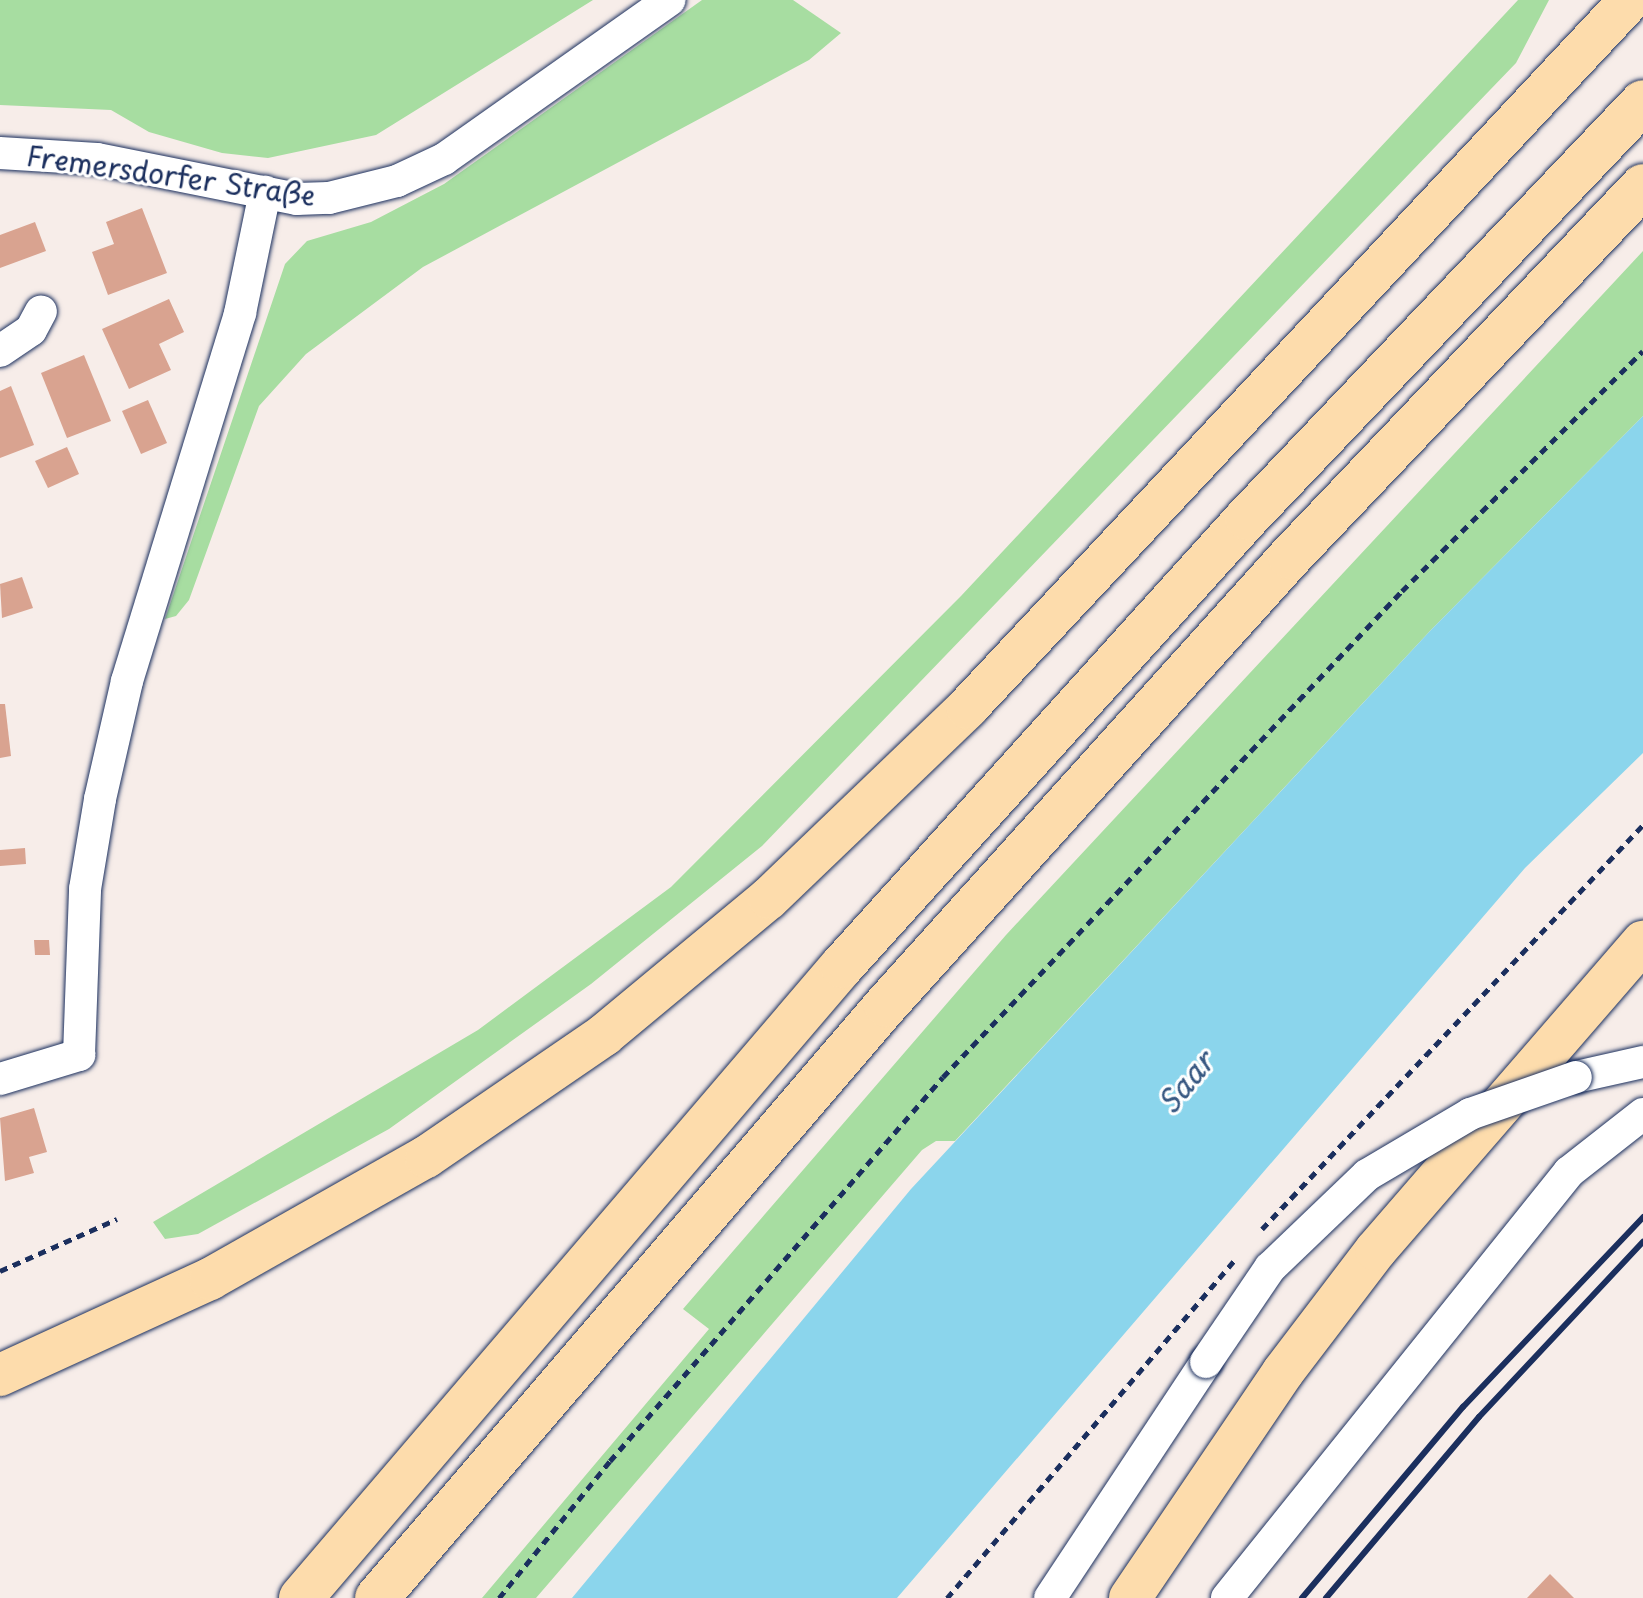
<!DOCTYPE html>
<html>
<head>
<meta charset="utf-8">
<style>
	body { margin:0 }
	#map { position:relative; width:1643px; height:1598px; overflow:hidden; background:#f7ede9; font-family:"Playpen Sans",sans-serif }
	div>[style] { position:absolute }
	[style*='--x'] { left:calc(var(--x)*1px); top:calc(var(--y)*1px); width:calc(var(--w)*1px); rotate:calc(var(--a)*1deg) }
	.green>* { inset:0; background:#a7dda1 }
	.water>* { inset:0; background:#8bd5ec }
	.building>* { inset:0; background:#d9a390 }
	.path>* { height:5px; margin-top:-2.5px; transform-origin:0; background:repeating-linear-gradient(90deg,#1b2f5e 0 8px,transparent 0 14px) }
	.roads { filter:drop-shadow(0 0 2px #1b2f5e) drop-shadow(0 0 2px #1b2f5e) }
	.minor>* { height:32px; margin:-16px; padding:0 16px; transform-origin:16px; border-radius:16px; background:#fff }
	.major>* { height:42px; margin:-21px; padding:0 21px; transform-origin:21px; border-radius:21px; background:#fddcac }
	.highway>* { height:44px; margin:-22px; padding:0 22px; transform-origin:22px; border-radius:22px; background:#fddcac }
	.rail>* { height:6px; margin:-3px; padding:0 3px; transform-origin:3px; border-radius:3px; background:#1b2f5e }
	.bridges { filter:drop-shadow(0 0 2px #1b2f5e) drop-shadow(0 0 2px #1b2f5e) }
	.minor-bridge>* { height:32px; margin:-16px; padding:0 16px; transform-origin:16px; border-radius:16px; background:#fff }
	span { translate:-50% -50%; white-space:nowrap; text-align:center; line-height:1.15; -webkit-text-stroke:6px #fff; paint-order:stroke }
	.street-label { font-size:28px; color:#1b2f5e }
	.water-label { font-size:30px; color:#375882; font-style:italic }
</style>
</head>
<body>
<div id="map">
	<div class="green">
		<i style="clip-path:polygon(0 0,593px 0,376px 135px,268px 158px,222px 153px,149px 132px,111px 110px,0 105px)"></i>
		<i style="clip-path:polygon(702px 0,793px 0,841px 33px,809px 60px,423px 267px,306px 354px,259px 406px,189px 600px,176px 616px,165px 619px,285px 264px,307px 241px,371px 222px,444px 184px)"></i>
		<i style="clip-path:polygon(1518px 0,1549px 0,1516px 63px,762px 846px,591px 984px,389px 1129px,198px 1234px,165px 1239px,153px 1222px,478px 1030px,671px 887px,961px 596px)"></i>
		<i style="clip-path:polygon(1643px 251px,1643px 416px,1430px 631px,955px 1141px,936px 1141px,922px 1150px,536px 1598px,482px 1598px,709px 1329px,683px 1309px,1006px 935px)"></i>
	</div>
	<div class="water">
		<i style="clip-path:polygon(1643px 416px,1643px 753px,1525px 868px,897px 1598px,572px 1598px,911px 1189px,1430px 631px)"></i>
	</div>
	<div class="building">
		<i style="clip-path:polygon(142px 208px,167px 273px,108px 295px,92px 252px,114px 244px,106px 222px)"></i>
		<i style="clip-path:polygon(35px 222px,46px 251px,0 268px,0 235px)"></i>
		<i style="clip-path:polygon(169px 299px,184px 332px,159px 344px,171px 370px,129px 389px,102px 329px)"></i>
		<i style="clip-path:polygon(84px 355px,111px 421px,67px 438px,41px 373px)"></i>
		<i style="clip-path:polygon(11px 386px,34px 445px,0 458px,0 391px)"></i>
		<i style="clip-path:polygon(148px 400px,167px 443px,141px 454px,122px 411px)"></i>
		<i style="clip-path:polygon(67px 447px,79px 474px,48px 488px,35px 461px)"></i>
		<i style="clip-path:polygon(22px 577px,33px 608px,2px 618px,0 584px)"></i>
		<i style="clip-path:polygon(0 704px,5px 704px,11px 756px,0 758px)"></i>
		<i style="clip-path:polygon(25px 848px,26px 864px,0 866px,0 850px)"></i>
		<i style="clip-path:polygon(34px 940px,49px 940px,50px 955px,35px 955px)"></i>
		<i style="clip-path:polygon(34px 1108px,47px 1152px,29px 1157px,34px 1173px,5px 1181px,0 1118px)"></i>
		<i style="clip-path:polygon(1550px 1574px,1574px 1598px,1527px 1598px)"></i>
	</div>
	<div class="path">
		<i style="--x:1262;--y:1229;--w:555;--a:-46.68"></i>
		<i style="--x:0;--y:1271;--w:128;--a:-24"></i>
		<i style="--x:499;--y:1598;--w:176;--a:-51"></i>
		<i style="--x:610;--y:1461;--w:508;--a:-49.07"></i>
		<i style="--x:943;--y:1077;--w:668;--a:-46.64"></i>
		<i style="--x:1402;--y:591;--w:340;--a:-44.9"></i>
		<i style="--x:947;--y:1598;--w:443;--a:-49.6"></i>
	</div>
	<div class="roads">
		<div class="minor">
			<i style="--x:0;--y:153;--w:97;--a:3.5"></i>
			<i style="--x:97;--y:159;--w:204;--a:11.3"></i>
			<i style="--x:297;--y:199;--w:32;--a:-2"></i>
			<i style="--x:329;--y:198;--w:70;--a:-14"></i>
			<i style="--x:397;--y:181;--w:52;--a:-25.1"></i>
			<i style="--x:444;--y:159;--w:276;--a:-35.2"></i>
			<i style="--x:0;--y:351;--w:37;--a:-34"></i>
			<i style="--x:31;--y:330;--w:21;--a:-62"></i>
			<i style="--x:1576;--y:1077;--w:69;--a:-12.6"></i>
			<i style="--x:0;--y:1079;--w:83;--a:-16.9"></i>
			<i style="--x:79;--y:1055;--w:166;--a:-87.9"></i>
			<i style="--x:85;--y:889;--w:91;--a:-80.5"></i>
			<i style="--x:100;--y:799;--w:121;--a:-77.1"></i>
			<i style="--x:127;--y:681;--w:385;--a:-72.9"></i>
			<i style="--x:240;--y:313;--w:124;--a:-78.3"></i>
			<i style="--x:1050;--y:1598;--w:283;--a:-56.5"></i>
			<i style="--x:1227;--y:1598;--w:546;--a:-51.24"></i>
			<i style="--x:1569;--y:1172;--w:94;--a:-38.1"></i>
		</div>
		<div class="major">
			<i style="--x:0;--y:1375;--w:231;--a:-24.6"></i>
			<i style="--x:210;--y:1279;--w:248;--a:-29.5"></i>
			<i style="--x:426;--y:1157;--w:216;--a:-34.4"></i>
			<i style="--x:604;--y:1035;--w:214;--a:-39.7"></i>
			<i style="--x:769;--y:898;--w:274;--a:-43.8"></i>
			<i style="--x:967;--y:708;--w:970;--a:-46.88"></i>
			<i style="--x:1130;--y:1598;--w:273;--a:-55.9"></i>
			<i style="--x:1283;--y:1372;--w:153;--a:-52.7"></i>
			<i style="--x:1376;--y:1250;--w:408;--a:-49.1"></i>
		</div>
		<div class="highway">
			<i style="--x:301;--y:1598;--w:832;--a:-49.44"></i>
			<i style="--x:842;--y:966;--w:604;--a:-47.89"></i>
			<i style="--x:1247;--y:518;--w:574;--a:-46.41"></i>
			<i style="--x:377;--y:1598;--w:781;--a:-49.36"></i>
			<i style="--x:886;--y:1005;--w:603;--a:-47.96"></i>
			<i style="--x:1290;--y:557;--w:512;--a:-46.42"></i>
		</div>
	</div>
	<div class="rail">
		<i style="--x:1302;--y:1598;--w:250;--a:-49.9"></i>
		<i style="--x:1463;--y:1407;--w:262;--a:-46.5"></i>
		<i style="--x:1326;--y:1598;--w:237;--a:-49.8"></i>
		<i style="--x:1479;--y:1417;--w:240;--a:-46.9"></i>
	</div>
	<div class="bridges">
		<div class="minor-bridge">
			<i style="--x:1206;--y:1362;--w:114;--a:-55.8"></i>
			<i style="--x:1270;--y:1268;--w:134;--a:-43.8"></i>
			<i style="--x:1367;--y:1175;--w:120;--a:-30.6"></i>
			<i style="--x:1470;--y:1114;--w:112;--a:-19.2"></i>
		</div>
	</div>
	<div class="street-label">
		<span style="left:171px;top:175px;rotate:8deg">Fremersdorfer Straße</span>
	</div>
	<div class="water-label">
		<span style="left:1185px;top:1082px;rotate:-51deg">Saar</span>
	</div>
</div>
</body>
</html>
